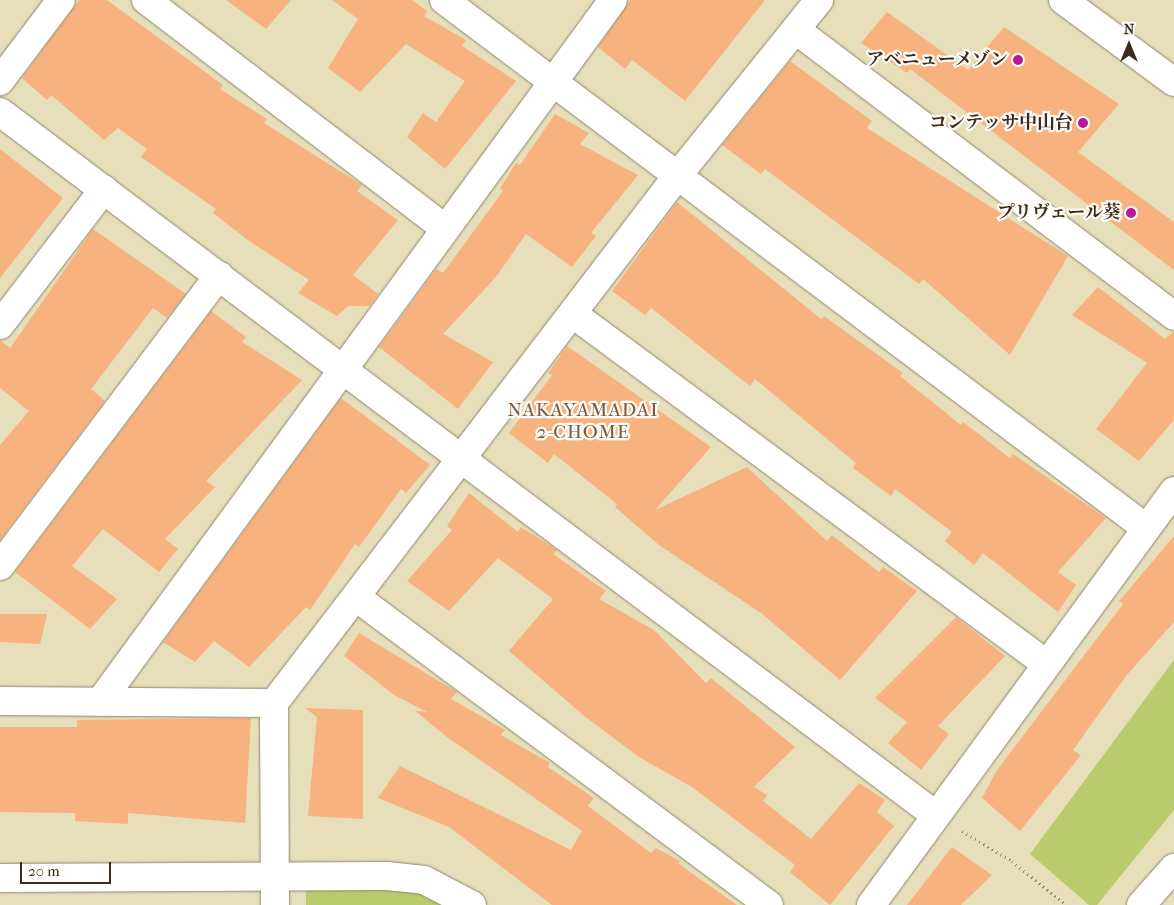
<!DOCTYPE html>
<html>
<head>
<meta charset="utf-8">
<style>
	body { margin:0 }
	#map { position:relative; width:1174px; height:905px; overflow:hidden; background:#e6dfba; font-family:"IM FELL French Canon","Noto Serif JP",serif }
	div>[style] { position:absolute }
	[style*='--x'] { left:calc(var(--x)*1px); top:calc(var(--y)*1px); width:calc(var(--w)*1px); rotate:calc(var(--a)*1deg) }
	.green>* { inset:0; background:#bacb6e }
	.building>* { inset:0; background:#f8b27f }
	.path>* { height:3px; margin-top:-1.5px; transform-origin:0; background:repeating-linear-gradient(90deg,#90846c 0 1px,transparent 0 5px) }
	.roads { filter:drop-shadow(0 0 1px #90846c) drop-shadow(0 0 1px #90846c) }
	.street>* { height:28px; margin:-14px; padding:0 14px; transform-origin:14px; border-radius:14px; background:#fff }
	.secondary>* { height:28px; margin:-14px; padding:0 14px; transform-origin:14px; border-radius:14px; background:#fff }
	.dots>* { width:14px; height:14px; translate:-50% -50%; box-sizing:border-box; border:2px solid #fdfcf7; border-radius:50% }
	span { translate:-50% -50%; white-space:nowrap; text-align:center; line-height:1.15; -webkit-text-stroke:4.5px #fdfcf7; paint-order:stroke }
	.poi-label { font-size:18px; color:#3b2a1e; font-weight:700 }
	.right { translate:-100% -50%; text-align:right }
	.neighbourhood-label { font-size:19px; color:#7d5a40; letter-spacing:1px }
	.north { position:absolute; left:1104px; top:20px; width:50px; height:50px; -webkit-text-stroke:4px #fdfcf7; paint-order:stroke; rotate:0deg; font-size:14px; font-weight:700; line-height:20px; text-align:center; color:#3b2a1e }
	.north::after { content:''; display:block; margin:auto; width:18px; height:22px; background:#3b2a1e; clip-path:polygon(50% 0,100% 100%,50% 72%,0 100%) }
	.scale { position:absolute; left:20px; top:862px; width:91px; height:22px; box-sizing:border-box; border:2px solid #3b2a1e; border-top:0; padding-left:6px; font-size:15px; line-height:18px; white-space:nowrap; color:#3b2a1e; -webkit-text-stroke:4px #fdfcf7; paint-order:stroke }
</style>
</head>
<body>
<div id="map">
	<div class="green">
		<i style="clip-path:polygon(1174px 660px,1174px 810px,1097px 905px,1089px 905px,1030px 854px)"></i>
		<i style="clip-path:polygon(306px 886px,414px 886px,457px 905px,306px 905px)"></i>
	</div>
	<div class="building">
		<i style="clip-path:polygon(79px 0,107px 0,223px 85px,220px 89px,267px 119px,264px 123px,362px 185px,357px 191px,398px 220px,353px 275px,378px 294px,370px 306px,348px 306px,337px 316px,298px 293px,309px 280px,249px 241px,213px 213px,216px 209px,141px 157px,147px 149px,118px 128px,104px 140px,51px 95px,47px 100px,22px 78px)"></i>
		<i style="clip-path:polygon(226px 0,291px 0,266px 29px)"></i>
		<i style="clip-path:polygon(332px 0,412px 0,427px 11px,424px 16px,466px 40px,462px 46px,516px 81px,445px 169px,407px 137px,423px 113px,436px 122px,465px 81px,406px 44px,360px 92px,328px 68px,358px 19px)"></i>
		<i style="clip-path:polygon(630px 0,765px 0,685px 101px,632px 60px,625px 69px,598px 47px)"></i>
		<i style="clip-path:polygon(887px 12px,968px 70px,1004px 27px,1119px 104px,1078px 152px,1174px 222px,1174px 270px,910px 69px,907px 73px,861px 43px)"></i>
		<i style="clip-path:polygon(790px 61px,872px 121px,867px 128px,1068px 256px,1010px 355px,923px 279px,919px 284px,765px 169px,761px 174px,722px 145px)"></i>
		<i style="clip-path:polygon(555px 114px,589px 133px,580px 144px,638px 175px,591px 233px,596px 236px,572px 267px,526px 234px,496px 277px,443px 334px,493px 362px,458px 409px,379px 347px,436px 269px,443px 273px,503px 191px,500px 188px,516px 163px,520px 165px)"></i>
		<i style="clip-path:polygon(0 149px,63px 198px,0 278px)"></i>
		<i style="clip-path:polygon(677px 202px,821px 319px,824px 316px,903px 373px,900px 376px,961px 425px,963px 422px,1010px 458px,1013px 454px,1106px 518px,1058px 572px,1076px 585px,1058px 612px,983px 553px,974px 565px,945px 541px,952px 532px,895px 489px,891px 496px,853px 468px,856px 463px,755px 379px,750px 386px,651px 308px,645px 315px,612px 291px)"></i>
		<i style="clip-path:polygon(93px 229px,186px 294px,167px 318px,153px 308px,91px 389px,105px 401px,0 540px,0 445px,29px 411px,0 388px,0 340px,10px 348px)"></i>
		<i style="clip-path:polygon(1098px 287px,1165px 339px,1174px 331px,1174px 420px,1139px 461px,1096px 429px,1147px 363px,1072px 315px)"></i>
		<i style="clip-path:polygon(211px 311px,246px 337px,242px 342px,302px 380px,206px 481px,215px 487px,165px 539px,178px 549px,159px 572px,103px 529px,72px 566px,117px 599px,90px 629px,15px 572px)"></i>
		<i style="clip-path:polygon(567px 346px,711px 447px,655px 510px,747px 467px,827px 541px,832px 535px,879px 572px,883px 567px,917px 591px,840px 680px,761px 613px,659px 545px,615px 507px,617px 504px,554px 454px,548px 463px,509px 433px,552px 375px,548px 373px)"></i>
		<i style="clip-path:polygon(341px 398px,430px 465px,406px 493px,401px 489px,359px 547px,355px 544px,310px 610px,306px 607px,249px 667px,214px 641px,195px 662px,163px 642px)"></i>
		<i style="clip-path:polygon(469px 493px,518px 532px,521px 527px,557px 550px,553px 554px,606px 591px,599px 599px,654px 630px,706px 683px,711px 678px,795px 747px,754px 787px,767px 795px,763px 801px,811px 839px,859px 783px,885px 800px,877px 812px,894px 826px,830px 905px,790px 872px,795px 865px,692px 787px,639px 757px,583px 715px,509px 651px,553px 599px,498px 558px,449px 611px,407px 581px,452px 530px,447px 526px)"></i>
		<i style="clip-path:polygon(1174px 536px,1174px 622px,1126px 676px,1073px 750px,1081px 755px,1020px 831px,982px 798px,997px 770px,1123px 604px,1119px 601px)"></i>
		<i style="clip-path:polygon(0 614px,47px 614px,40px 644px,0 642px)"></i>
		<i style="clip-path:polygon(956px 617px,1005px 656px,938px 726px,949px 734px,921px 770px,888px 743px,907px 722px,875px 698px)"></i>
		<i style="clip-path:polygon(359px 633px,457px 692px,451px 699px,505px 730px,501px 735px,550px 763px,548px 767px,594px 798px,588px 806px,651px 853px,656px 848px,680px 861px,679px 864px,737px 905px,552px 905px,449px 827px,378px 798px,400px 766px,571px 850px,582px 831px,447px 737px,415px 711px,427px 712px,394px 695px,344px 656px)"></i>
		<i style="clip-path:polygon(305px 708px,363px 710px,363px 819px,308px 816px,317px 717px)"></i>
		<i style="clip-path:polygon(251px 718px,245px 823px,128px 813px,128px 824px,75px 821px,75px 813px,0 812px,0 727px,77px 727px,77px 720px)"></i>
		<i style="clip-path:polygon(952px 847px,992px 875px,961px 905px,907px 905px)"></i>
	</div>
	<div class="path">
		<i style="--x:962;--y:831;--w:58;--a:31"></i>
		<i style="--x:1012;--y:861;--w:70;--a:39.2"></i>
	</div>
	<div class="roads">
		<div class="street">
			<i style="--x:146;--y:0;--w:377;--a:37.4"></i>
			<i style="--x:444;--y:0;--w:878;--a:36.95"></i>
			<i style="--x:796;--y:30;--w:474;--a:37.1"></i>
			<i style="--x:0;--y:81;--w:101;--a:-53"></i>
			<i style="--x:0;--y:112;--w:1168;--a:36.93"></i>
			<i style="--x:573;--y:314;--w:587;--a:36.48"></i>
			<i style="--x:0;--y:325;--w:171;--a:-52.6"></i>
			<i style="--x:0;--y:566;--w:364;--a:-53"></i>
			<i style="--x:356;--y:597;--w:515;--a:36.71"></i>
			<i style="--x:0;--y:701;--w:274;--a:0.4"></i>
			<i style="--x:100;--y:702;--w:869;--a:-53.84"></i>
			<i style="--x:0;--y:878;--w:387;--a:-0.3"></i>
			<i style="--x:387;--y:876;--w:37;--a:6"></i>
			<i style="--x:424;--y:880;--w:54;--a:27.5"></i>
			<i style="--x:275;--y:905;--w:202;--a:-90.3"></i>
			<i style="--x:274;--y:703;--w:665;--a:-52.58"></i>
			<i style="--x:678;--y:175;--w:225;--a:-51.1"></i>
			<i style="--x:871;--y:905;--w:513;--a:-53.8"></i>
			<i style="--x:1141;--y:905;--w:50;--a:-48.3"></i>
		</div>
		<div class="secondary">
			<i style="--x:1063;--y:0;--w:138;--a:36.5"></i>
		</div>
	</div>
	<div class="dots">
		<i style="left:1018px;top:60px;background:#b5179e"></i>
		<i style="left:1083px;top:123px;background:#b5179e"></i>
		<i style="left:1131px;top:213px;background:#b5179e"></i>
	</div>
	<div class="poi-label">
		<span class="right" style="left:1008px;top:60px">アベニューメゾン</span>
		<span class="right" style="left:1073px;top:123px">コンテッサ中山台</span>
		<span class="right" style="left:1121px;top:213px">プリヴェール葵</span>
	</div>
	<div class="neighbourhood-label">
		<span style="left:583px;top:422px">NAKAYAMADAI<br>2-CHOME</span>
	</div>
	<div class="north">N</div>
	<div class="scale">20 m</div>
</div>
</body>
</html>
